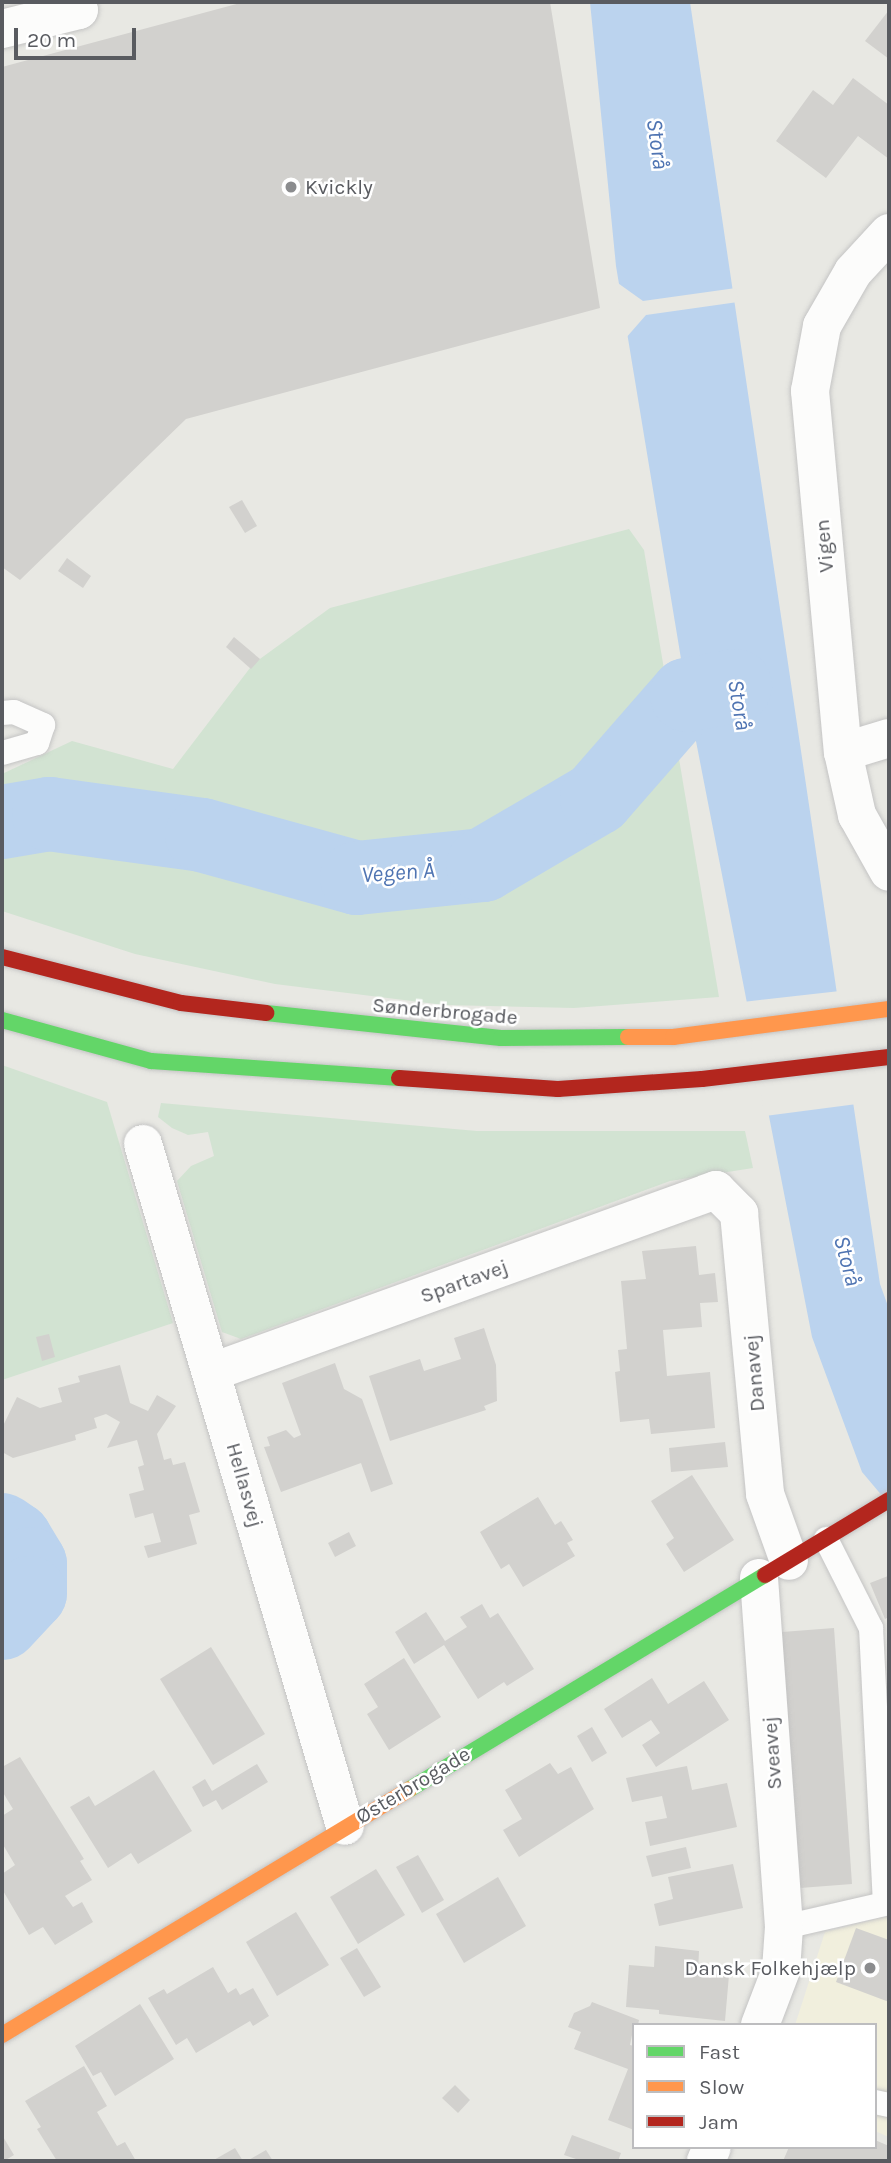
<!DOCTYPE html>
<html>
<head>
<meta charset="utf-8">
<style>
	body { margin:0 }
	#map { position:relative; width:891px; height:2163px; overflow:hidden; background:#e8e8e3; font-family:Karla,sans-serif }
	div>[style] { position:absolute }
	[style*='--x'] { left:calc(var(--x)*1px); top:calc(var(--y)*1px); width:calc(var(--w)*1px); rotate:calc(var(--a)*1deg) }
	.commercial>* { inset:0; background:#f1efdd }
	.green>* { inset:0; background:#d2e3d2 }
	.water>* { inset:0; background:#bbd3ee }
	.pier>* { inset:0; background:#e8e8e3 }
	.river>* { height:74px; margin:-37px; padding:0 37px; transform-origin:37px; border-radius:37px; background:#bbd3ee }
	.building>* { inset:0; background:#d2d1ce }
	.roads { filter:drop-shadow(0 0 2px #c4c4c4) drop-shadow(0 0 2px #c4c4c4) }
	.lane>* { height:24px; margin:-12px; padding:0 12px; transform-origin:12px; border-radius:12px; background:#fcfcfb }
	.street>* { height:38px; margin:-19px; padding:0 19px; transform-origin:19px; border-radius:19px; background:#fcfcfb }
	.fast>* { height:16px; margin:-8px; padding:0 8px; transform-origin:8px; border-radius:8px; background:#63d668 }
	.slow>* { height:16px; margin:-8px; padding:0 8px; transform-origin:8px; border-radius:8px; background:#ff974d }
	.jam>* { height:16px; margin:-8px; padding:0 8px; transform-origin:8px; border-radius:8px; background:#b3261e }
	.dots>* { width:19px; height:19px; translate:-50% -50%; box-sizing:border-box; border:4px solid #fff; border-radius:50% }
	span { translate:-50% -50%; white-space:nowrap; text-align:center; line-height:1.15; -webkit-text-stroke:5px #fff; paint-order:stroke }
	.poi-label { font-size:21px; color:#595b60 }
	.left { translate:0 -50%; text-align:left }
	.right { translate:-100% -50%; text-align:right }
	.street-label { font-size:21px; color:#595b60 }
	.water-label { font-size:23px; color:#4f74b2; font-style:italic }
	.frame { position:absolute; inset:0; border:4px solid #595b60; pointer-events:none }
	.legend { position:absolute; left:632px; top:2023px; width:245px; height:126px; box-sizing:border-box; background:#fff; border:2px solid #bdbdbf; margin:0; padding:9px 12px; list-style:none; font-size:21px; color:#595b60 }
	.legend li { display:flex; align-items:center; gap:14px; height:35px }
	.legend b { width:35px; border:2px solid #bdbdbf }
	.scale { position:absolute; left:14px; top:28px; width:122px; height:32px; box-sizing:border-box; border:4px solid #595b60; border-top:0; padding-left:9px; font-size:21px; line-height:24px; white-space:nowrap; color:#595b60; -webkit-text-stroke:5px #fff; paint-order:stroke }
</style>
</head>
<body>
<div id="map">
	<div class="commercial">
		<i style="clip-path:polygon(889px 1916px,889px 2137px,875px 2131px,875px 2025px,795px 2025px,825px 1932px)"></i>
	</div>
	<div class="green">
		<i style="clip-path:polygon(629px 529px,644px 550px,719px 997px,574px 1008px,444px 1005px,275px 984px,135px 954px,2px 911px,2px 774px,72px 741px,173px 769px,253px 664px,330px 608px)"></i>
		<i style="clip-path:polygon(2px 1065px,107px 1102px,173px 1323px,2px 1380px)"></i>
		<i style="clip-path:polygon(161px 1103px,477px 1131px,745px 1131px,753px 1168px,670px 1181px,241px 1339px,222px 1332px,177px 1181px,191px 1166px,214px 1156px,208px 1132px,188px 1135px,172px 1128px,158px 1117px)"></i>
	</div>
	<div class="water">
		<i style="clip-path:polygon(590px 2px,690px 2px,880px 1284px,889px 1309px,889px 1504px,862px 1472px,812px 1337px,687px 695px,616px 266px)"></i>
	</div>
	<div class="pier">
		<i style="clip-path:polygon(615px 281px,643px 301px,736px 288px,738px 302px,646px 315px,625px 339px)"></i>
		<i style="clip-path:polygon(840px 991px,857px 1104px,765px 1116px,743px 1002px)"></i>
	</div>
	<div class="river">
		<i style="--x:2;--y:822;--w:48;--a:-9.7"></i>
		<i style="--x:49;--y:814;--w:154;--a:7.8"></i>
		<i style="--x:202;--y:835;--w:161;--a:15.5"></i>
		<i style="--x:357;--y:878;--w:127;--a:-5.9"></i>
		<i style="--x:483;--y:865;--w:132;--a:-30.4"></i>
		<i style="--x:597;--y:798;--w:137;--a:-48.9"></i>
		<i style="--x:687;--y:695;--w:49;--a:-10.6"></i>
		<i style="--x:2;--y:1530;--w:16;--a:35"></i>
		<i style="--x:15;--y:1539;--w:29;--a:59"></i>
		<i style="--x:30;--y:1564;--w:29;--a:90"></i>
		<i style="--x:30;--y:1593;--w:41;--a:133"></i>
	</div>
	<div class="building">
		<i style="clip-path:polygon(244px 2px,550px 2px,600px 308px,186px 419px,20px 580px,2px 567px,2px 67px)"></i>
		<i style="clip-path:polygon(889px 10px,889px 59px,865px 41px)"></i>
		<i style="clip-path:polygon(853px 78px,889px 105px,889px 159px,858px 136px,826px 178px,776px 141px,813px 90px,833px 105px)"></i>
		<i style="clip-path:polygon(242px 500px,257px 526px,245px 533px,229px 507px)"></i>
		<i style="clip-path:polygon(67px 558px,91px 576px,83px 588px,58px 571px)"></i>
		<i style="clip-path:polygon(234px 637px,260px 659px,251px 669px,226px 647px)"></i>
		<i style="clip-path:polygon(696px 1246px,699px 1275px,715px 1273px,718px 1302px,700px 1303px,702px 1327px,663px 1330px,667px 1376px,710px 1372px,715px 1428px,651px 1434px,649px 1419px,620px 1422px,615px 1372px,620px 1371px,618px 1350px,627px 1349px,621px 1281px,646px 1279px,642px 1251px)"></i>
		<i style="clip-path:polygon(484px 1328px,496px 1365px,497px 1401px,484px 1406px,486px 1410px,390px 1441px,369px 1376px,420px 1359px,424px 1371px,461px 1359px,454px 1338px)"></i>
		<i style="clip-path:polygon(49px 1334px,55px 1357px,42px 1361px,36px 1337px)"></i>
		<i style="clip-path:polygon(335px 1363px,344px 1389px,362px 1399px,393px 1484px,371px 1492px,361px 1463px,281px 1492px,264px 1447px,270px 1446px,267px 1437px,286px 1430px,294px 1438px,301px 1435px,282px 1383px)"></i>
		<i style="clip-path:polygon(120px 1365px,130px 1403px,148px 1411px,157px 1395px,176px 1406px,157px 1434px,164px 1460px,171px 1458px,173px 1465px,185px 1462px,200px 1512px,189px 1515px,197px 1544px,148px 1558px,144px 1546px,161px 1542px,153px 1513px,135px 1518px,129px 1494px,144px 1490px,138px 1467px,144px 1465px,137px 1440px,107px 1448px,120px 1422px,106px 1414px,94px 1418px,97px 1428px,75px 1435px,76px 1440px,13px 1458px,2px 1452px,2px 1428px,17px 1397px,40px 1408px,62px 1402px,58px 1388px,80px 1382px,78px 1376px)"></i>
		<i style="clip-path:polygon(725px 1442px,728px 1467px,671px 1472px,669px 1448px)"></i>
		<i style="clip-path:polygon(692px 1475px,734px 1540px,684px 1572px,666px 1544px,674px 1538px,651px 1501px)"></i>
		<i style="clip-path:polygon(538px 1497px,555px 1525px,561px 1521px,573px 1540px,567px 1543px,575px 1556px,523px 1587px,509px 1564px,501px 1569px,480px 1532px)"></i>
		<i style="clip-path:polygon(349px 1532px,356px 1546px,335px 1557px,328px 1543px)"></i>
		<i style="clip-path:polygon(888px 1576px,889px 1617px,885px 1619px,870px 1583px)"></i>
		<i style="clip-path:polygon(482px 1604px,490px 1618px,498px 1613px,534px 1669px,507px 1686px,504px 1682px,478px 1699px,444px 1645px,414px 1664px,395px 1632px,426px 1612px,445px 1641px,467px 1627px,460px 1617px)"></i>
		<i style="clip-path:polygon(834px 1628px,852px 1884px,800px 1888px,782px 1632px)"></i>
		<i style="clip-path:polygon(211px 1647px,265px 1734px,213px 1765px,160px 1679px)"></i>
		<i style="clip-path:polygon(404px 1658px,441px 1717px,389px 1750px,367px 1714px,378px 1707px,364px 1684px)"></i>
		<i style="clip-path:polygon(652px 1678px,668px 1704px,704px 1681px,729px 1720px,656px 1767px,642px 1745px,660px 1733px,651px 1720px,622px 1738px,604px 1709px)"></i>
		<i style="clip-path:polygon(592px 1727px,607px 1753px,592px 1762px,577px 1736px)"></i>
		<i style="clip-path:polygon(20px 1757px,84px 1859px,80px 1861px,92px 1880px,65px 1896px,73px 1907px,82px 1902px,93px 1922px,55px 1945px,43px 1927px,29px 1935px,2px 1889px,2px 1874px,15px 1865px,2px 1843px,2px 1816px,13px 1809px,2px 1791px,2px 1767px)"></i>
		<i style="clip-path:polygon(550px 1763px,558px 1774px,571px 1767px,594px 1809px,519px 1857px,503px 1830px,522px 1819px,505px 1790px)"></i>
		<i style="clip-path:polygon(257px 1764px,268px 1782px,222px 1810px,216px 1800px,203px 1807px,192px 1787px,205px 1779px,212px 1791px)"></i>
		<i style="clip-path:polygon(687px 1766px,692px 1790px,727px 1783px,737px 1827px,650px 1846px,645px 1822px,667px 1818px,662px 1796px,632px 1802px,626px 1778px)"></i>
		<i style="clip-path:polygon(154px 1770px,192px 1831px,138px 1864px,131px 1853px,108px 1868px,70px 1807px,89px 1796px,95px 1806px)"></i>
		<i style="clip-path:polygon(686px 1847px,691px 1868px,652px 1877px,646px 1856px)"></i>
		<i style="clip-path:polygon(418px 1855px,444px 1900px,422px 1913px,396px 1867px)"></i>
		<i style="clip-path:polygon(733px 1864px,743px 1908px,659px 1926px,654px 1904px,673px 1899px,668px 1877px)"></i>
		<i style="clip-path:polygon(376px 1869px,405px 1915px,358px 1944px,330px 1897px)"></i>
		<i style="clip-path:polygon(498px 1877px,526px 1926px,464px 1963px,436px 1914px)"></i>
		<i style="clip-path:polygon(296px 1912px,329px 1965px,277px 1996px,246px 1942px)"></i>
		<i style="clip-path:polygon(856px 1928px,889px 1940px,889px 2002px,836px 1982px)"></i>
		<i style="clip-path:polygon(655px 1946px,699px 1951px,698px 1972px,729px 1975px,725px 2021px,659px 2014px,659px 2010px,626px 2007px,629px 1965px,654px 1967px)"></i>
		<i style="clip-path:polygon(357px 1948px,381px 1987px,364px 1997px,340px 1958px)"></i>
		<i style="clip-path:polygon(213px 1967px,228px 1993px,236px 1988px,240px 1995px,253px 1988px,269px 2016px,253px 2026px,250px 2021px,196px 2053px,187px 2038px,176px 2045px,148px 1998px,164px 1989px,167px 1994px)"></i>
		<i style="clip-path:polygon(592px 2002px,639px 2020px,638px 2025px,634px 2025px,630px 2045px,634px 2046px,634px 2130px,608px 2120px,628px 2069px,574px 2049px,581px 2032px,568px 2027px,574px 2013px,590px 2006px)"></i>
		<i style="clip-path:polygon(140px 2004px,174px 2059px,115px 2096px,101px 2072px,93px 2076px,75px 2046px)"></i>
		<i style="clip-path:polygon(84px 2066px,107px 2106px,97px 2112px,117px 2146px,125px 2142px,136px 2161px,57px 2161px,37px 2129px,41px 2127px,25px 2101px)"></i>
		<i style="clip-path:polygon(455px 2085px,470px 2100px,458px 2113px,442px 2098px)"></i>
		<i style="clip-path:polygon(2px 2135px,14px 2155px,4px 2161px,2px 2161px)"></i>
		<i style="clip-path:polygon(572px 2135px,621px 2153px,618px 2161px,582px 2161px,564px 2155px)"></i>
		<i style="clip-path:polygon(875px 2140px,889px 2146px,889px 2161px,783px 2161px,789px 2147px,875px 2147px)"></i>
		<i style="clip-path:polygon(235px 2148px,243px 2161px,212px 2161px)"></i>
		<i style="clip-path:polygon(266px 2150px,273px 2161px,247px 2161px)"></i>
	</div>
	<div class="roads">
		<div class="lane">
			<i style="--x:2;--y:713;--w:12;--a:-5"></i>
			<i style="--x:14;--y:712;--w:32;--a:24"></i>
			<i style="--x:43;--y:725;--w:19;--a:108"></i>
			<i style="--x:37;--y:743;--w:36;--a:164"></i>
			<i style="--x:826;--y:1539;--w:100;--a:63.2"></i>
			<i style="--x:871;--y:1628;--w:274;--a:87.1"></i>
			<i style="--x:784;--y:1927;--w:108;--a:-12.9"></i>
			<i style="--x:875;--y:2102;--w:14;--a:12"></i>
		</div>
		<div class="street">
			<i style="--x:2;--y:29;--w:79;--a:-13.9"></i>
			<i style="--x:79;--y:10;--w:9;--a:-111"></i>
			<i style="--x:889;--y:233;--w:53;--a:132.7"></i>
			<i style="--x:853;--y:272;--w:62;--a:119.9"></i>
			<i style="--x:822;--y:326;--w:66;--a:100.5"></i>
			<i style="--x:810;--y:391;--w:363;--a:84.8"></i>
			<i style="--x:843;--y:752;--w:65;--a:77.5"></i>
			<i style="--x:857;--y:815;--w:65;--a:60.7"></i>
			<i style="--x:843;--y:752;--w:48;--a:-16.9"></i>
			<i style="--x:143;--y:1144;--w:711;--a:73.5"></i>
			<i style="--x:212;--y:1372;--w:536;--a:-19.86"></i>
			<i style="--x:716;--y:1190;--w:33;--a:45"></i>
			<i style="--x:739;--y:1213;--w:282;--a:84.7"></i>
			<i style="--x:765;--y:1494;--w:71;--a:70.3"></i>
			<i style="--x:759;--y:1578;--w:350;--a:85.9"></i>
			<i style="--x:784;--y:1927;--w:43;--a:94"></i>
			<i style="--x:781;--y:1970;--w:59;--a:110.9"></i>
			<i style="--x:706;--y:2161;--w:15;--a:-67"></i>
		</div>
		<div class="fast">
			<i style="--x:266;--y:1013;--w:236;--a:6.1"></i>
			<i style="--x:501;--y:1038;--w:127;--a:-0.5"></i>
			<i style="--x:2;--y:1020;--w:155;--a:15.4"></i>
			<i style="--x:151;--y:1061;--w:249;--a:3.9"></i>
			<i style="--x:410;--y:1789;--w:415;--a:-31.1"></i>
		</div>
		<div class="slow">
			<i style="--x:628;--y:1037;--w:45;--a:0"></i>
			<i style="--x:673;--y:1037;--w:218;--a:-7.4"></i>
			<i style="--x:2;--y:2035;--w:476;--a:-31.1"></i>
		</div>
		<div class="jam">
			<i style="--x:2;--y:957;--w:185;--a:14.4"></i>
			<i style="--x:181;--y:1003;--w:86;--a:6.7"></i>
			<i style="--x:399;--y:1078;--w:159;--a:4"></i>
			<i style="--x:558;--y:1089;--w:144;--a:-4"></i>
			<i style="--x:702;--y:1079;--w:188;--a:-6.7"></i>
			<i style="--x:765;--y:1575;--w:145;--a:-31.2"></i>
		</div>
	</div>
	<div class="dots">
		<i style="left:291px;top:187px;background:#8b8c8e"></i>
		<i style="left:870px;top:1968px;background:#8b8c8e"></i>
	</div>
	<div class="poi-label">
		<span class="left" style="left:305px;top:187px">Kvickly</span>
		<span class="right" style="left:856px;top:1968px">Dansk Folkehjælp</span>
	</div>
	<div class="street-label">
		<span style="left:824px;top:546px;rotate:-95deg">Vigen</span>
		<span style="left:445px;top:1011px;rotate:5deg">Sønderbrogade</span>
		<span style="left:464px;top:1281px;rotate:-20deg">Spartavej</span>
		<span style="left:754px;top:1373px;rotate:-95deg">Danavej</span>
		<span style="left:245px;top:1485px;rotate:74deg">Hellasvej</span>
		<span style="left:772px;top:1753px;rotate:-94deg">Sveavej</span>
		<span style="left:413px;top:1785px;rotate:-31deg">Østerbrogade</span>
	</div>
	<div class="water-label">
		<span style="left:657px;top:144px;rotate:82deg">Storå</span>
		<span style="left:739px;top:705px;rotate:80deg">Storå</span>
		<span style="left:398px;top:873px;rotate:-4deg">Vegen Å</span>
		<span style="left:847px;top:1261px;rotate:75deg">Storå</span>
	</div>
	<div class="frame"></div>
	<ul class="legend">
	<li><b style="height:9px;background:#63d668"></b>Fast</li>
	<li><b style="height:9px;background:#ff974d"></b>Slow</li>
	<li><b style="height:9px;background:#b3261e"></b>Jam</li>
	</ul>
	<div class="scale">20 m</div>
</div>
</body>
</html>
